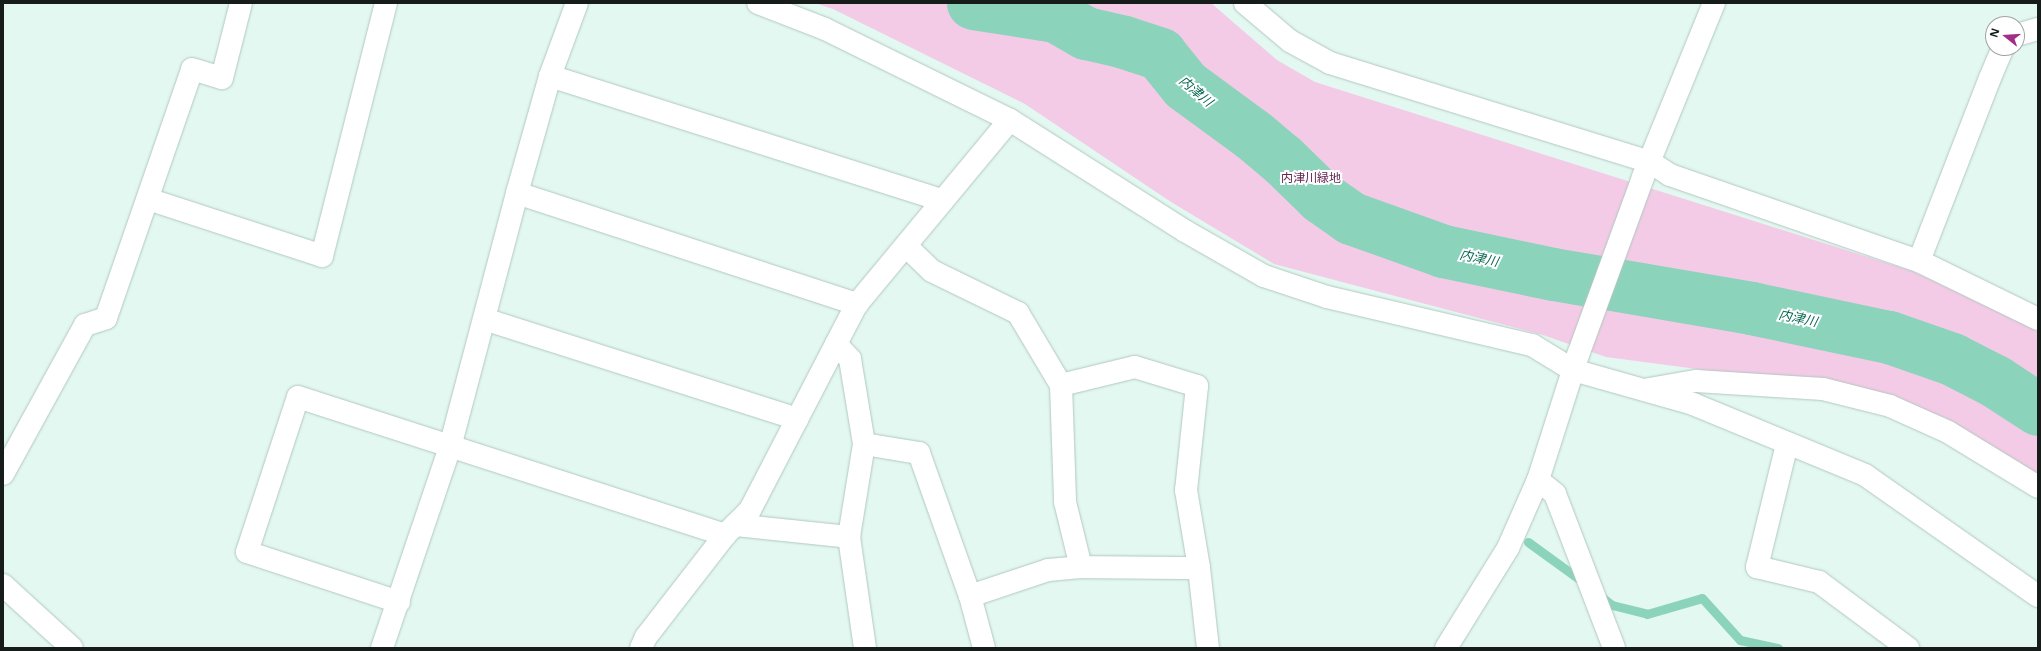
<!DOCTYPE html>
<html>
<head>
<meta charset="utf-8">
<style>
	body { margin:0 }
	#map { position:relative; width:2041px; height:651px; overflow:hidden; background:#e2f8f0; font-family:"Noto Sans","Noto Sans JP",sans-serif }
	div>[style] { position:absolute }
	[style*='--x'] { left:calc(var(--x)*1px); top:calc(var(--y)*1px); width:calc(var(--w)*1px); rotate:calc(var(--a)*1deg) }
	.green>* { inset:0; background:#f4cbe6 }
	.stream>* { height:9px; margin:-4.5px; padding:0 4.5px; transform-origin:4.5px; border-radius:4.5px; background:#8cd3bc }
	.river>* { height:53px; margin:-26.5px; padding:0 26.5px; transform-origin:26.5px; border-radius:26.5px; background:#8cd3bc }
	.roads { filter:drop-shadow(0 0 1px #b2c7c0) drop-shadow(0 0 1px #b2c7c0) }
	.minor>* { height:22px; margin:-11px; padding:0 11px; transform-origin:11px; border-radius:11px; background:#fff }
	.major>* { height:22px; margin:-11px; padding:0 11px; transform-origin:11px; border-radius:11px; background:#fff }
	span { translate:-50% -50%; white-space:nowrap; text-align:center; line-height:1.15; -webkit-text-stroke:4px #fff; paint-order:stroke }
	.park-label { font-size:12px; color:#632553 }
	.water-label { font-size:13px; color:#056651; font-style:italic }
	.frame { position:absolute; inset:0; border:4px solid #151c1a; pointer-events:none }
	.north { position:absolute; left:1985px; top:16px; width:40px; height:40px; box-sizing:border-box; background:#fff; border:1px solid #a1a4a3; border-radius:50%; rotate:287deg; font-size:11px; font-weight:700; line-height:16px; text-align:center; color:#151c1a }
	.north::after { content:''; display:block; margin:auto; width:14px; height:18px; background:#a22e88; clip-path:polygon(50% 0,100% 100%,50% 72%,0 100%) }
</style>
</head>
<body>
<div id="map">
	<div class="green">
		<i style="clip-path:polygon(815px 3px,1211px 3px,1277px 60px,1315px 82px,1912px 271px,2029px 326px,2038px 332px,2038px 478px,1946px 418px,1864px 391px,1606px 357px,1543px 335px,1274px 264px,1171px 202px,1025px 104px,833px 9px)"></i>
	</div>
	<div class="stream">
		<i style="--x:1528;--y:542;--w:68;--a:36"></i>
		<i style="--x:1599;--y:595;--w:16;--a:38"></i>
		<i style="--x:1612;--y:605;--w:36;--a:14"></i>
		<i style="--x:1647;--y:614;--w:57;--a:-16.2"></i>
		<i style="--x:1702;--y:598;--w:57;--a:47.9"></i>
		<i style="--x:1740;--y:640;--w:39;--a:12"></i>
	</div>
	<div class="river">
		<i style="--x:973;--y:3;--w:84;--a:8.9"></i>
		<i style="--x:1056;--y:16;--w:34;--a:30"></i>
		<i style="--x:1086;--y:33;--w:39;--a:13"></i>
		<i style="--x:1124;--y:42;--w:38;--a:18"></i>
		<i style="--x:1160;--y:54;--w:40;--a:51"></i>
		<i style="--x:1185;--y:85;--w:83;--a:36.2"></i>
		<i style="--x:1252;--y:134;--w:38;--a:40"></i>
		<i style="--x:1281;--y:158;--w:56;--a:44.3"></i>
		<i style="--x:1321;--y:197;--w:37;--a:35"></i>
		<i style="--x:1351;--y:218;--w:98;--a:19.7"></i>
		<i style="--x:1443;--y:251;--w:112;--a:11.8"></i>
		<i style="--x:1553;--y:274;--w:201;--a:9.7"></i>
		<i style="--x:1751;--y:308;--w:141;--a:11.9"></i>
		<i style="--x:1889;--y:337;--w:67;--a:19.2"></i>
		<i style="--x:1952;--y:359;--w:48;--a:27.1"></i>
		<i style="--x:1995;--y:381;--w:51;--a:33.1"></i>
	</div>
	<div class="roads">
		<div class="minor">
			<i style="--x:758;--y:3;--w:72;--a:21.2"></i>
			<i style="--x:825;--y:29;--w:206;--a:26.2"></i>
			<i style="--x:1010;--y:120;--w:207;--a:32.4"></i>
			<i style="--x:1185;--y:231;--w:91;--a:29.7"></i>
			<i style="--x:1264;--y:276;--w:66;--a:18.4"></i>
			<i style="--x:1327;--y:297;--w:211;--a:13.2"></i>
			<i style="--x:1532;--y:345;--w:48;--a:31.4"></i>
			<i style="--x:1573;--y:370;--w:125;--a:15.8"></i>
			<i style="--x:1693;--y:404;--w:186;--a:22.4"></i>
			<i style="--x:1865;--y:475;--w:211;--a:35"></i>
			<i style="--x:1245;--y:3;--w:59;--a:40.2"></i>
			<i style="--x:1290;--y:41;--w:46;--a:28.8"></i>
			<i style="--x:1330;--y:63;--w:335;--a:17.2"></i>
			<i style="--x:1650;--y:162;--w:24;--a:33"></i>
			<i style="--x:1670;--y:175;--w:263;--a:19.1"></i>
			<i style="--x:1919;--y:261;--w:132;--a:26"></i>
			<i style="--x:2017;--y:35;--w:22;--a:-16"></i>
			<i style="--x:550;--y:76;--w:412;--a:17.6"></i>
			<i style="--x:517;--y:193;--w:358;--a:18.1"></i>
			<i style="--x:148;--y:199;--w:183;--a:18.1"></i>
			<i style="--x:322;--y:256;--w:261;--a:-75.8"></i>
			<i style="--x:906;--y:246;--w:36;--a:44"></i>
			<i style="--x:932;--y:271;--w:96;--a:26"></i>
			<i style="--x:1018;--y:313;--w:84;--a:59.2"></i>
			<i style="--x:1061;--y:385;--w:117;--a:88"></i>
			<i style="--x:1065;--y:502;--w:67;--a:76.2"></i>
			<i style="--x:1919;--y:261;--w:196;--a:-68.8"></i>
			<i style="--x:1990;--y:78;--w:33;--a:-67"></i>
			<i style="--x:484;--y:319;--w:329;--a:17.7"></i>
			<i style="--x:836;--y:344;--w:21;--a:47"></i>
			<i style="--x:850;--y:359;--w:86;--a:80.6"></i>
			<i style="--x:864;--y:444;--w:94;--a:99.2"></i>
			<i style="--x:849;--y:537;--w:112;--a:81.8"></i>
			<i style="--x:1061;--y:385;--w:76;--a:-13.7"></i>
			<i style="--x:1135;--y:367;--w:65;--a:17"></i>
			<i style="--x:1197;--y:386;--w:105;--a:96"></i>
			<i style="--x:1186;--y:490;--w:79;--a:80.5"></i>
			<i style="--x:1199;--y:568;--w:81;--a:83.6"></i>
			<i style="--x:1649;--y:389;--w:48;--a:-9.7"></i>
			<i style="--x:1696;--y:381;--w:127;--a:3.6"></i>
			<i style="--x:1823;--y:389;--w:69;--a:14.2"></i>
			<i style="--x:1890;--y:406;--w:64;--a:24.1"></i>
			<i style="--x:1948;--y:432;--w:105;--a:31.4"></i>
			<i style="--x:864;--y:444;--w:56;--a:9.3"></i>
			<i style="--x:919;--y:453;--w:152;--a:70.4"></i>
			<i style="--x:970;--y:596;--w:54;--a:74.9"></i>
			<i style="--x:1787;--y:444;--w:127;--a:103.7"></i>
			<i style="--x:1757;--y:567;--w:64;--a:13.6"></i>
			<i style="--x:1819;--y:582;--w:111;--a:36.6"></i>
			<i style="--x:3;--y:474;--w:170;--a:-61.2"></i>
			<i style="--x:85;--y:325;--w:22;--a:-18"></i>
			<i style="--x:106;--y:318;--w:263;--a:-70.9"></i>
			<i style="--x:192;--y:69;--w:31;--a:17"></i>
			<i style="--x:222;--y:78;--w:77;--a:-75.8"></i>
			<i style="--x:1538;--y:480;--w:22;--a:39"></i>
			<i style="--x:1555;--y:494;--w:165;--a:69"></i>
			<i style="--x:735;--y:525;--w:115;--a:6"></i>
			<i style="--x:970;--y:596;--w:82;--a:-18.4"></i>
			<i style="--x:1048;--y:570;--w:33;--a:-5"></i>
			<i style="--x:1081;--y:567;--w:118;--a:0.5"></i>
			<i style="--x:399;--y:602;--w:160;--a:-161.8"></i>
			<i style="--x:247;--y:552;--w:163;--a:-71.8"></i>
			<i style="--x:298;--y:397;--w:449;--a:17.9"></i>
			<i style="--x:382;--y:648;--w:212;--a:-71.3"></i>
			<i style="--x:450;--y:447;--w:263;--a:-75.2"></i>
			<i style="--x:517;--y:193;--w:122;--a:-74.2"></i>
			<i style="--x:550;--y:76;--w:78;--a:-69.7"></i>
			<i style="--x:641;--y:648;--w:12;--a:-66"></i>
			<i style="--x:646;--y:637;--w:129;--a:-52.2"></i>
			<i style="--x:725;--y:535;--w:35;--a:-45"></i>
			<i style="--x:750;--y:510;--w:232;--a:-62.6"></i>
			<i style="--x:857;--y:304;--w:239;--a:-50.3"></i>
			<i style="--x:1446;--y:648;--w:118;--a:-58.2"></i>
			<i style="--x:1508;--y:548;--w:74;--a:-66.2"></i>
			<i style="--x:1538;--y:480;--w:131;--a:-72.3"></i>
			<i style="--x:1578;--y:355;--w:189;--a:-69.9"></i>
			<i style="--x:1643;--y:177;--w:188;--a:-67.8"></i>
		</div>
		<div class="major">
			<i style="--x:3;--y:585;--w:93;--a:42.4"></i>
		</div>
	</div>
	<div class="park-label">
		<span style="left:1311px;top:178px">内津川緑地</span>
	</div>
	<div class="water-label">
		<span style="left:1196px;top:91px;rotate:40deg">内津川</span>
		<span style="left:1479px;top:258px;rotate:12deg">内津川</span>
		<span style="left:1798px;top:318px;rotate:12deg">内津川</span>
	</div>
	<div class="frame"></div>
	<div class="north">N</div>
</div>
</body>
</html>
